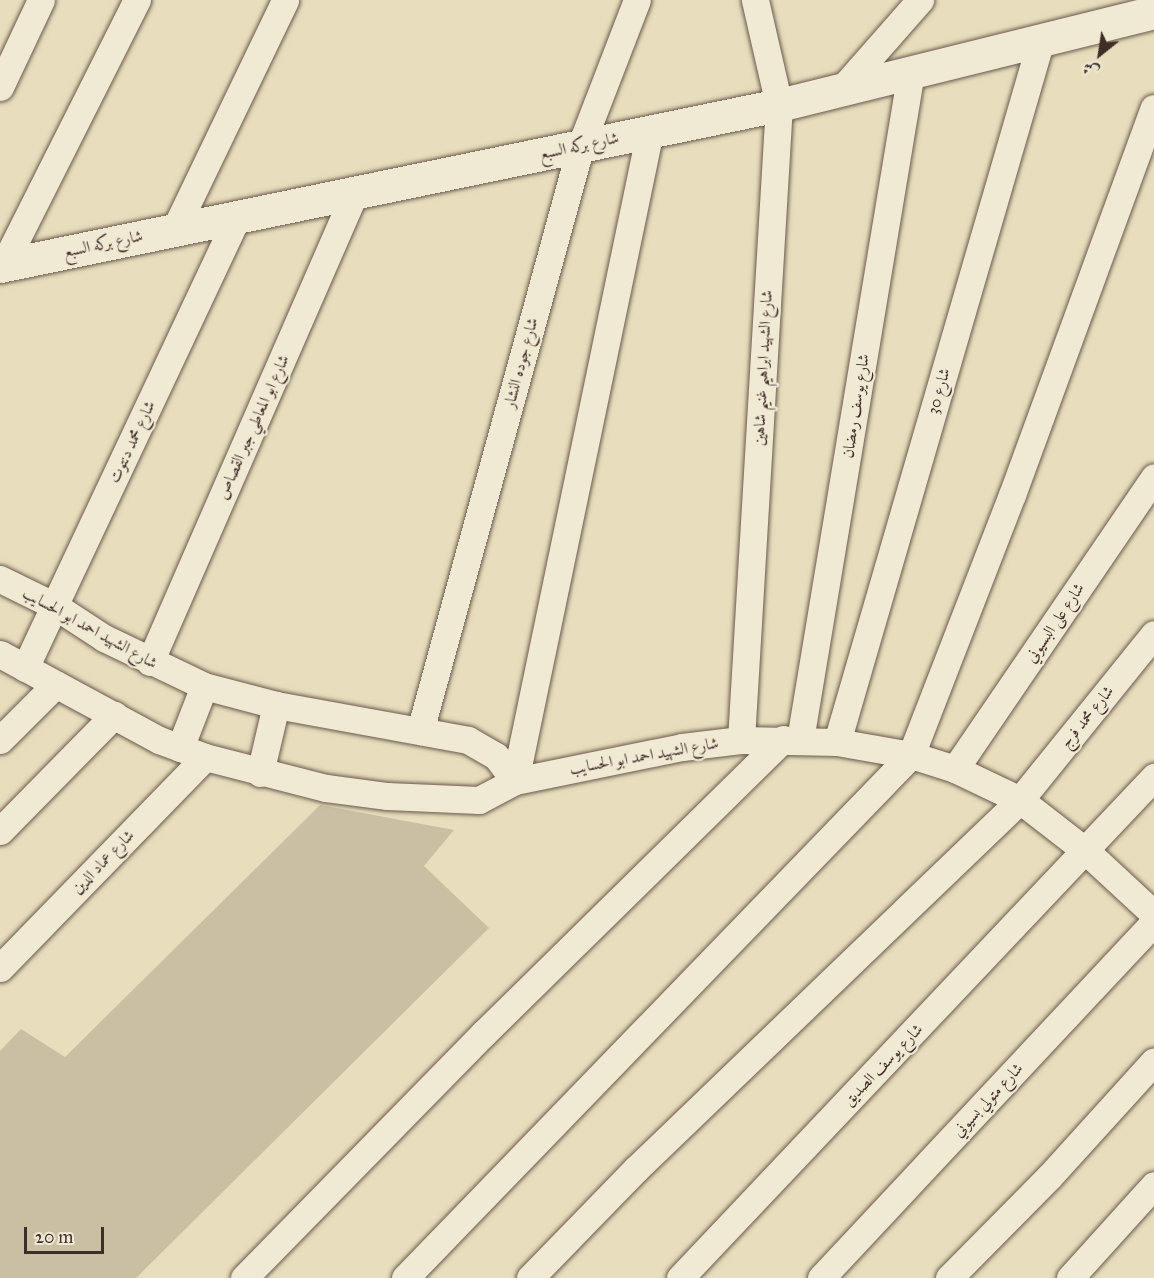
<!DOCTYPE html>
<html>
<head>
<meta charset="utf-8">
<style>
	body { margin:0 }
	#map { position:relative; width:1154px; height:1278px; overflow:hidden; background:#e8ddbc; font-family:"IM FELL Great Primer",Amiri,serif }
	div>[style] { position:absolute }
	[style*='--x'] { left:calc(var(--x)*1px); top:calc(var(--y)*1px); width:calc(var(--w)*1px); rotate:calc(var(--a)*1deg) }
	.green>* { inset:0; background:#cbbfa3 }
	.roads { filter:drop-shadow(0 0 2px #695a4d) drop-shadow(0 0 2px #695a4d) }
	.minor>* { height:27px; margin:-13.5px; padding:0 13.5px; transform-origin:13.5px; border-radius:13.5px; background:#f0e9d3 }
	.secondary>* { height:33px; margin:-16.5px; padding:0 16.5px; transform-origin:16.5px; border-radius:16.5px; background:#f0e9d3 }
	span { translate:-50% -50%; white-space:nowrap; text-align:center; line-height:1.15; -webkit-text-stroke:4.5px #f0e9d3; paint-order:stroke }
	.street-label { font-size:16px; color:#3f2e28 }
	.north { position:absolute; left:1070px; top:24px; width:60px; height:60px; -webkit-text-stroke:4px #f0e9d3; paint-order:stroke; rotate:210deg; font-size:16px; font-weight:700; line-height:24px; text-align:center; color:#3f2e28 }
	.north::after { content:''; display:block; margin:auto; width:21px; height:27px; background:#3f2e28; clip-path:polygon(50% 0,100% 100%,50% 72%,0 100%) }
	.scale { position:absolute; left:24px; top:1227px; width:80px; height:27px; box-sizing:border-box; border:3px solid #3f2e28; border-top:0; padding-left:8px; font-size:18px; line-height:21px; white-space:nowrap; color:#3f2e28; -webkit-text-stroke:4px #f0e9d3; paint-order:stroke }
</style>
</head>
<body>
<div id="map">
	<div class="green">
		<i style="clip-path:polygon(320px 805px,454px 830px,424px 866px,489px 928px,136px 1278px,0 1278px,0 1051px,21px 1029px,65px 1057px)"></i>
	</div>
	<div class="roads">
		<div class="minor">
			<i style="--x:0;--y:87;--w:96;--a:-64.8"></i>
			<i style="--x:841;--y:90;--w:120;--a:-48.7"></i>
			<i style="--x:175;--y:229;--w:254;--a:-64.3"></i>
			<i style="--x:4;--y:264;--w:296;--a:-63.3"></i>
			<i style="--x:0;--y:579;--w:61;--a:26.1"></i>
			<i style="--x:55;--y:606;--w:59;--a:33.1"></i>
			<i style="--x:104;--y:638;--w:111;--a:25.6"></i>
			<i style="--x:204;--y:686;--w:74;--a:14.8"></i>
			<i style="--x:276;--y:705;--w:195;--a:10.3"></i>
			<i style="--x:468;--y:740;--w:32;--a:30"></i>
			<i style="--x:496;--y:756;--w:31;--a:53"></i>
			<i style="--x:0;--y:654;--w:181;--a:28.4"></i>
			<i style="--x:159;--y:740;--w:49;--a:20.3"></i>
			<i style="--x:205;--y:757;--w:125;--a:14.4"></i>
			<i style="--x:326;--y:788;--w:62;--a:7.5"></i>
			<i style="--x:387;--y:796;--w:92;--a:2.5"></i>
			<i style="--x:479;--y:800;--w:41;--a:-27.8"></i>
			<i style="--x:515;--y:781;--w:170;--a:-11.5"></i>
			<i style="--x:682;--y:747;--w:59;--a:-6.8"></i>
			<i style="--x:741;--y:740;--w:96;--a:1.2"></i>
			<i style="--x:837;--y:742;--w:75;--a:10"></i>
			<i style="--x:911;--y:755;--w:46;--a:17.7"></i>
			<i style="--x:955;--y:769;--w:72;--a:25.5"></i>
			<i style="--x:1020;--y:800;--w:85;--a:37.8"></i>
			<i style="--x:1087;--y:852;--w:91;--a:42.8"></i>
			<i style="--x:150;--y:662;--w:513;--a:-66.43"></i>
			<i style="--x:25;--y:668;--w:500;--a:-64.8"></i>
			<i style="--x:420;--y:731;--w:608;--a:-74.64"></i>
			<i style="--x:581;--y:145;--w:155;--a:-68.9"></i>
			<i style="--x:0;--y:740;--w:79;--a:-45"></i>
			<i style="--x:741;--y:740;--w:636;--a:-86.58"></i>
			<i style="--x:779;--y:105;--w:108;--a:-102.9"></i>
			<i style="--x:800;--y:740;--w:677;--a:-80.57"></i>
			<i style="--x:837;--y:742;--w:731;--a:-73.8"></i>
			<i style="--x:180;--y:748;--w:66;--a:-68.8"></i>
			<i style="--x:955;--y:769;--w:353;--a:-55.7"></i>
			<i style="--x:260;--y:773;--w:70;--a:-76.8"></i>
			<i style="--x:515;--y:781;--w:664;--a:-78.27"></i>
			<i style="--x:0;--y:831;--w:163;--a:-45.5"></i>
			<i style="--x:0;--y:968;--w:294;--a:-45.8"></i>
			<i style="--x:244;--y:1278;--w:342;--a:-45.6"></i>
			<i style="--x:483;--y:1034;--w:421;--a:-44.5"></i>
			<i style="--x:405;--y:1278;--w:728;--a:-45.95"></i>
			<i style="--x:911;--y:755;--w:279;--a:-68.8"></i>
			<i style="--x:1012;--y:495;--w:412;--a:-69.9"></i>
			<i style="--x:530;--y:1278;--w:152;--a:-45.8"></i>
			<i style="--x:636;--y:1169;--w:533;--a:-43.86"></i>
			<i style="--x:1020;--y:800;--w:213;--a:-51.1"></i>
			<i style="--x:680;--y:1278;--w:690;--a:-46.59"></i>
			<i style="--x:821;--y:1278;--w:487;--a:-46.9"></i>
			<i style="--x:949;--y:1278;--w:142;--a:-45.3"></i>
			<i style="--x:1049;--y:1177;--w:156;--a:-47.8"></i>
			<i style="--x:1070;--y:1278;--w:125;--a:-47.9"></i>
		</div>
		<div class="secondary">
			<i style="--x:0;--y:266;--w:795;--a:-11.68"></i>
			<i style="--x:779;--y:105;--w:386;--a:-13.9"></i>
		</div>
	</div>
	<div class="street-label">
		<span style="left:579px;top:146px;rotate:-12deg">شارع بركه السبع</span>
		<span style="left:103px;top:244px;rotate:-12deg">شارع بركه السبع</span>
		<span style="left:521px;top:363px;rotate:-75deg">شارع جوده النشار</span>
		<span style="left:763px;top:368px;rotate:-87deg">شارع الشهيد ابراهيم غنيم شاهين</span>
		<span style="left:939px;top:391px;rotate:-74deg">شارع 30</span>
		<span style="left:856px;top:406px;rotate:-81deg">شارع يوسف رمضان</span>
		<span style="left:253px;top:427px;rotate:-66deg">شارع ابو المعاطي جبر القصاص</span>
		<span style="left:132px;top:442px;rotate:-65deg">شارع محمد دنتوت</span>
		<span style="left:1055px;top:623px;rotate:-56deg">شارع على البسيوني</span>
		<span style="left:90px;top:628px;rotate:29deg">شارع الشهيد احمد ابو الحسايب</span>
		<span style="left:1087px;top:717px;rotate:-51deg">شارع محمد فرج</span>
		<span style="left:644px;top:756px;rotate:-10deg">شارع الشهيد احمد ابو الحسايب</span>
		<span style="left:103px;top:862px;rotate:-46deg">شارع عماد الدين</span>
		<span style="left:883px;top:1065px;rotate:-46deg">شارع يوسف الصديق</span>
		<span style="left:988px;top:1100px;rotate:-47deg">شارع متولي بسيوني</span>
	</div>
	<div class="north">ش</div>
	<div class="scale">20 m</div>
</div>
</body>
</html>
